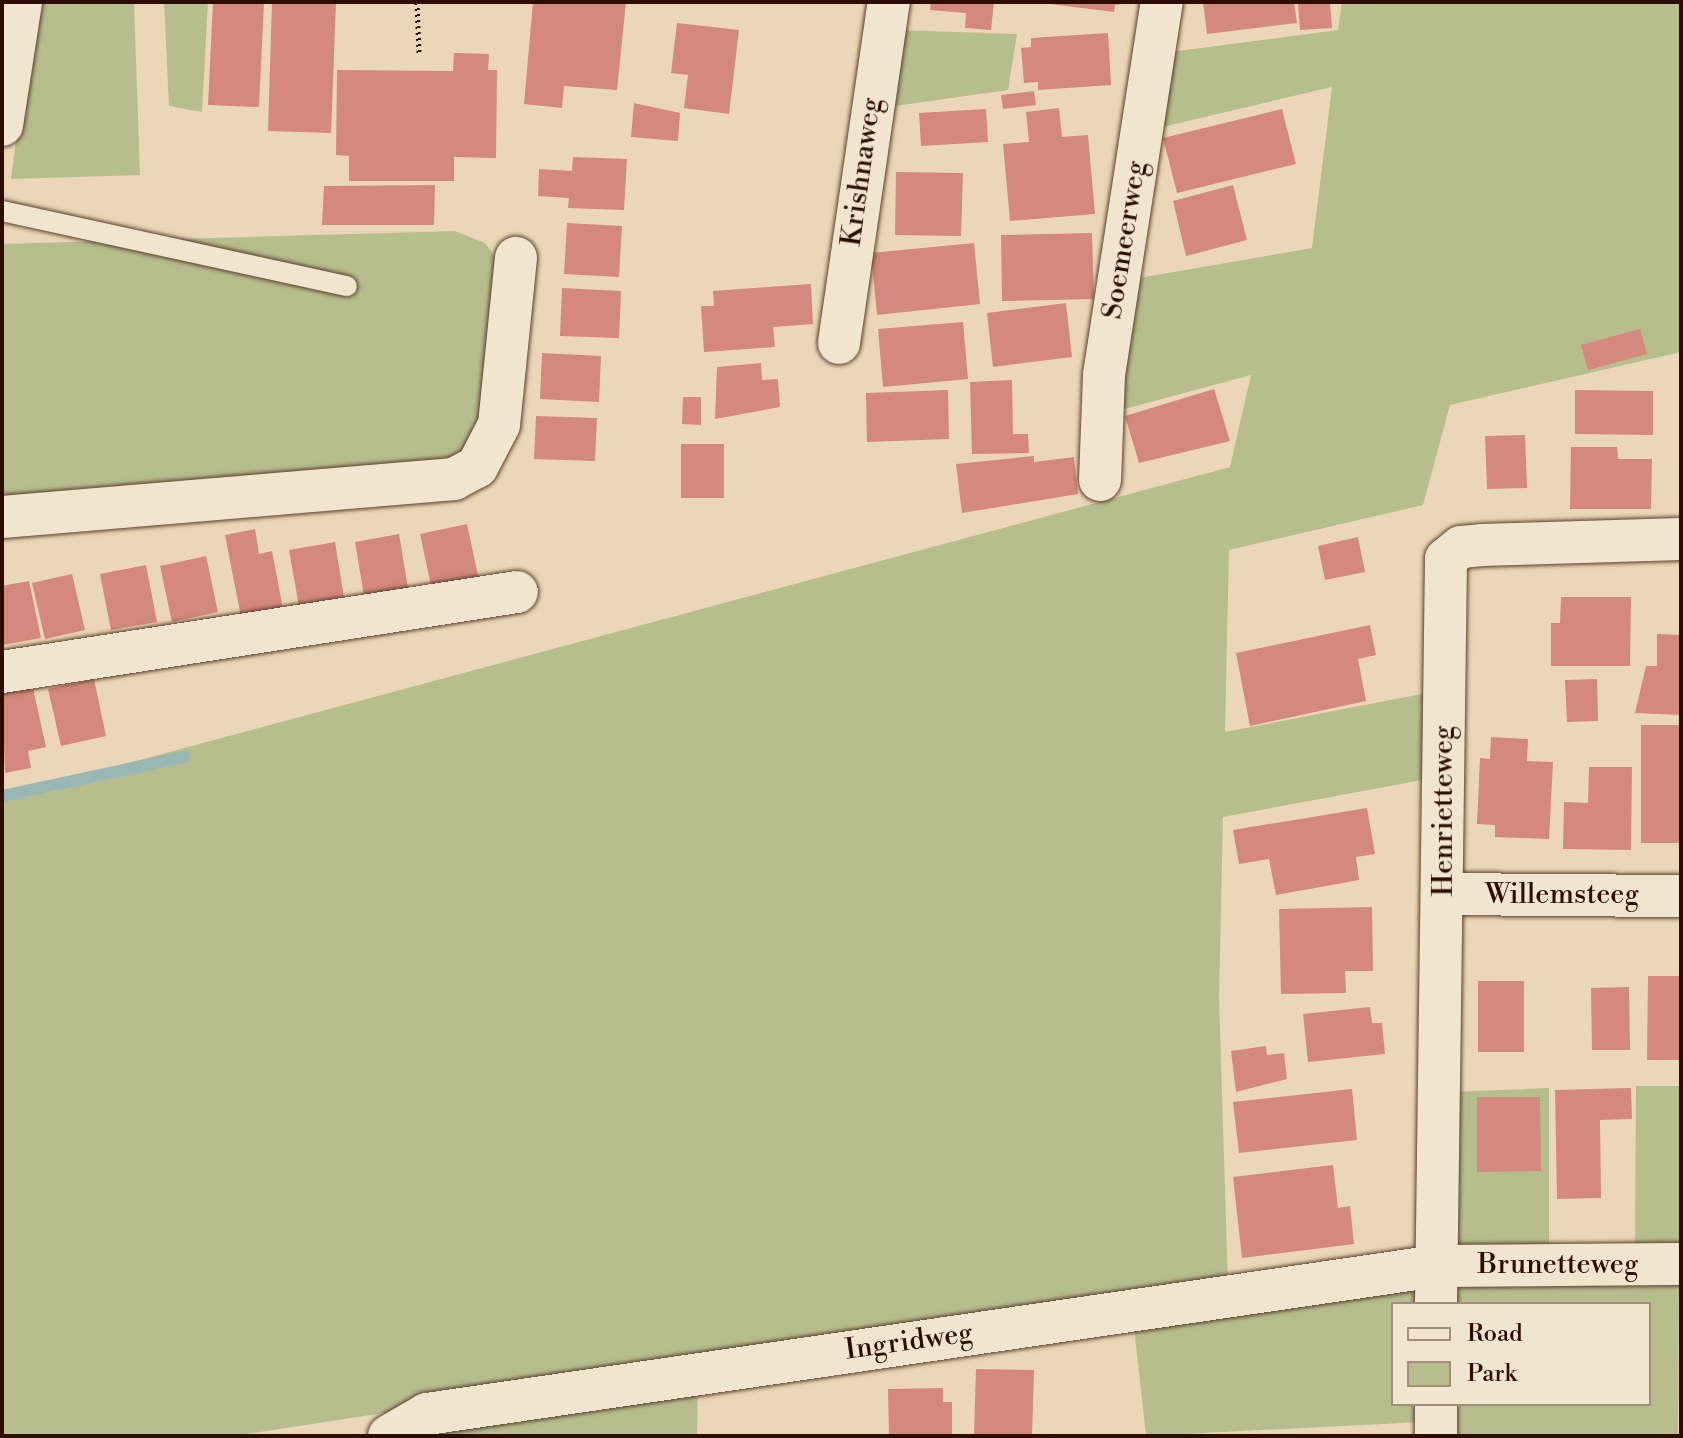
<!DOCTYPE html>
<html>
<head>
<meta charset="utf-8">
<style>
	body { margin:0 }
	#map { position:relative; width:1683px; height:1438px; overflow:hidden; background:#ebd7b7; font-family:"Libre Bodoni",serif }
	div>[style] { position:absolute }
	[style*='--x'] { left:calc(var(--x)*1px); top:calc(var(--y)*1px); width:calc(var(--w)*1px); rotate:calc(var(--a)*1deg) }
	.green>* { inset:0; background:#b7be8e }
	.stream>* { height:12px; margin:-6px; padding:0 6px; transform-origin:6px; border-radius:6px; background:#99b8b5 }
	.building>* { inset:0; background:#d5887d }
	.path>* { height:5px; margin-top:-2.5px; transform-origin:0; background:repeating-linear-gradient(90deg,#2d0c02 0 2px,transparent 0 6px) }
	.roads { filter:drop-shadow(0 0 2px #5c3f2f) drop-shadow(0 0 2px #5c3f2f) }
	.lane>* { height:20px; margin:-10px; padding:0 10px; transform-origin:10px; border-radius:10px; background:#f2e5d0 }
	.street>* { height:42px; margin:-21px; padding:0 21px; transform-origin:21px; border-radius:21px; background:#f2e5d0 }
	span { translate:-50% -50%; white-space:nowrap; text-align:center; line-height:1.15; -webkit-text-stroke:6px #f2e5d0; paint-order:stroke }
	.street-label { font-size:28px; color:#2d0c02 }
	.frame { position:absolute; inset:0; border:4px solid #2d0c02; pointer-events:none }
	.legend { position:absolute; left:1391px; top:1302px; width:260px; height:104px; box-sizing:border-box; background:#f2e5d0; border:2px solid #a38e7e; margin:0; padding:10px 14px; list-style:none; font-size:24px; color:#2d0c02 }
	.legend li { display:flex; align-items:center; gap:16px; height:40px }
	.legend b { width:40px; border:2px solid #a38e7e }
</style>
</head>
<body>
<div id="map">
	<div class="green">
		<i style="clip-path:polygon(34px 2px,134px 2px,140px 175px,11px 179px)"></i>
		<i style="clip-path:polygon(164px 2px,208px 2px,202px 112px,169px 106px)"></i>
		<i style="clip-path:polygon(1342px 2px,1681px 2px,1681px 352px,1450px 405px,1423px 505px,1229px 550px,1225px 732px,1432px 692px,1433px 778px,1223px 817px,1219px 998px,1228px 1283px,234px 1436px,2px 1436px,2px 797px,1230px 467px,1251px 375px,1121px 410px,1128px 280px,1312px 248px,1332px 87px,1158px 128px,1170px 52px,1338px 30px)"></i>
		<i style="clip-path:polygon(895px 30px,1017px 34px,1008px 90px,881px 108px)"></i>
		<i style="clip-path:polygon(455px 231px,485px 243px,500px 264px,491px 399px,458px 462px,2px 504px,2px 244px)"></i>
		<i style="clip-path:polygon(1636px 1086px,1681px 1086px,1681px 1249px,1635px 1250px)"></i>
		<i style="clip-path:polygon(1549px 1088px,1549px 1252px,1453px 1250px,1451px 1092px)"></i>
		<i style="clip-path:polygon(1679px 1272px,1678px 1436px,1445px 1436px,1445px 1404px,1649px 1404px,1649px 1304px,1445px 1304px,1446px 1286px)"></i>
		<i style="clip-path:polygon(1420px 1278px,1425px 1304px,1393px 1304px,1393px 1404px,1422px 1404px,1422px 1422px,1146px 1436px,1133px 1319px)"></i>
		<i style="clip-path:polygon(698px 1382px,697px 1436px,400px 1436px)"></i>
	</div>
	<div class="stream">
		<i style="--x:2;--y:796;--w:186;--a:-12.1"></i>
	</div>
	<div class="building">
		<i style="clip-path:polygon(213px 2px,264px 2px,259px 107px,208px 105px)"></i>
		<i style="clip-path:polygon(272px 2px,336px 2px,331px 133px,268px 131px)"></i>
		<i style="clip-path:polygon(533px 2px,626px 2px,617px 90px,564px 86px,562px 108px,524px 104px)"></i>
		<i style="clip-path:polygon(931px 2px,994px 2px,991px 30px,965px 28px,966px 13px,930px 10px)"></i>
		<i style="clip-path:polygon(1034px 2px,1136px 2px,1115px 5px,1114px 12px)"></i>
		<i style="clip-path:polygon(1203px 2px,1294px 2px,1297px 23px,1207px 34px)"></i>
		<i style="clip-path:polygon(1298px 2px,1330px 2px,1332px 28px,1300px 30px)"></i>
		<i style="clip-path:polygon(677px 23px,739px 30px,729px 114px,684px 108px,688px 75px,671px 73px)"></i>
		<i style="clip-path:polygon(1108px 33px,1111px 85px,1038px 90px,1038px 82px,1024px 83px,1021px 48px,1031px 47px,1031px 38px)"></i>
		<i style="clip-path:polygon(454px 53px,489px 54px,488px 70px,497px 70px,496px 158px,454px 157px,454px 181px,349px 181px,349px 156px,336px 155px,337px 70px,453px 71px)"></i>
		<i style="clip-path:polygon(1034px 91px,1036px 105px,1003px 109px,1001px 95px)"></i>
		<i style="clip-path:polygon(634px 103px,680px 113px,678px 141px,631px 137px)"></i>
		<i style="clip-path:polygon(1059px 108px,1062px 137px,1088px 135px,1095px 214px,1010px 221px,1003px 144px,1029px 142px,1026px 112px)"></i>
		<i style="clip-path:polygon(986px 109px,988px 142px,921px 146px,919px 113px)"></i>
		<i style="clip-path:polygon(1282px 109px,1296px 164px,1177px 193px,1163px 138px)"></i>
		<i style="clip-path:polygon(573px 157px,627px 159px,624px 210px,568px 208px,569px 198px,538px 196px,539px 169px,572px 171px)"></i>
		<i style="clip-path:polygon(896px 172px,963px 173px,961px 236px,895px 235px)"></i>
		<i style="clip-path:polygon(435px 185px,434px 225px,322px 225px,324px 186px)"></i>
		<i style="clip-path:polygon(1233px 185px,1247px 240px,1186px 256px,1173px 201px)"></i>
		<i style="clip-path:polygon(567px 223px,622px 226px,619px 277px,564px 274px)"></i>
		<i style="clip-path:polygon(1092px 233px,1094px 299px,1002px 301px,1001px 235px)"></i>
		<i style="clip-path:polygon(974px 243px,980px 304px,877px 315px,871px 253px)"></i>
		<i style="clip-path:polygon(811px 284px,813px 324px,773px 327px,775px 347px,704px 352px,701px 306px,714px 306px,713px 291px)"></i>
		<i style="clip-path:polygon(562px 288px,621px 291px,619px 338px,560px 336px)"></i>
		<i style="clip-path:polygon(1066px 303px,1072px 357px,993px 367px,987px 313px)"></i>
		<i style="clip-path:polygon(963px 322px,968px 379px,883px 387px,878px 329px)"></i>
		<i style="clip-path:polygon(1640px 329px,1647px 354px,1588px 370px,1581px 345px)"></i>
		<i style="clip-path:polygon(542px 353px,601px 356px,599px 402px,540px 399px)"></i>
		<i style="clip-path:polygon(761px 363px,762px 380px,778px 379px,780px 407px,715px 419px,717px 367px)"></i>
		<i style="clip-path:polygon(1012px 380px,1013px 434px,1028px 434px,1029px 453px,972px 454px,970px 382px)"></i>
		<i style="clip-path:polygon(1214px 389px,1230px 441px,1139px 463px,1125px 416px)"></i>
		<i style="clip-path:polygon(948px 390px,949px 439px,867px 442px,866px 393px)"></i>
		<i style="clip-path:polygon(1575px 390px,1653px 391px,1653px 435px,1575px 434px)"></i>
		<i style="clip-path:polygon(683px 397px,701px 397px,701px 425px,682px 424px)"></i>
		<i style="clip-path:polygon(536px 416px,597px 418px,595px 461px,534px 459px)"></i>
		<i style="clip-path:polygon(1525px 435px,1527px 488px,1487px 489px,1485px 436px)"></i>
		<i style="clip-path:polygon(681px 444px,724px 444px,724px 498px,681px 498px)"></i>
		<i style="clip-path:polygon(1571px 447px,1617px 447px,1618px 459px,1652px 459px,1651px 509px,1570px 509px)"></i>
		<i style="clip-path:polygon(1034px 456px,1034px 462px,1074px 457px,1078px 494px,962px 513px,956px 464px)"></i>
		<i style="clip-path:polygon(467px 524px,479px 580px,432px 590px,420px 534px)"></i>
		<i style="clip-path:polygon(255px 529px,259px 554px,272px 551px,283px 609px,241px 617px,225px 535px)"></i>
		<i style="clip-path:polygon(399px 534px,409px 594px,365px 602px,355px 542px)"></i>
		<i style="clip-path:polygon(1358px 537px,1365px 572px,1325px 580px,1318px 546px)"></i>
		<i style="clip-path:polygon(335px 542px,346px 610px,301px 618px,289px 550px)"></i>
		<i style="clip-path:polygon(206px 556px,218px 612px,172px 622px,160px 566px)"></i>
		<i style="clip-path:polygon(146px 565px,157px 622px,111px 630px,100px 574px)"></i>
		<i style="clip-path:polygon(72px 574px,85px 630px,45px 639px,32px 583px)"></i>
		<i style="clip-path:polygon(29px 581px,41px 638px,2px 645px,2px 586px)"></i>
		<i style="clip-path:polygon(1561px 597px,1631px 597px,1630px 666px,1551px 666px,1551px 623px,1560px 623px)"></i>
		<i style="clip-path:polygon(1370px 625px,1376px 655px,1358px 659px,1366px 701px,1250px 726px,1236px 653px)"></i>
		<i style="clip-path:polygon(1657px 634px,1681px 635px,1681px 715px,1635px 713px,1646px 666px,1657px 666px)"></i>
		<i style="clip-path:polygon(94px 679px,106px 736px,61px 746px,48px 689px)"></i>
		<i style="clip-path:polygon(1597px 679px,1598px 721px,1567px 722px,1565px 680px)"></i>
		<i style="clip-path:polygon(32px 684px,46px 747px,28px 751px,31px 768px,5px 773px,2px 691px)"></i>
		<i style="clip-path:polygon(1641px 725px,1681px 725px,1681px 843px,1641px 843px)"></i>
		<i style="clip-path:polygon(1491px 737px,1528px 739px,1527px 761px,1553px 762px,1549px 839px,1495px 837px,1495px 825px,1477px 824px,1480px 758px,1490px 759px)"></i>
		<i style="clip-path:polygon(1589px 767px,1632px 767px,1631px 850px,1563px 849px,1564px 802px,1588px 803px)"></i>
		<i style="clip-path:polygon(1367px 808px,1375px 854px,1356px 857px,1359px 880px,1276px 895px,1269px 859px,1239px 864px,1233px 830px)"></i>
		<i style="clip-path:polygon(1372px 907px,1373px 971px,1345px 971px,1346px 993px,1281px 994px,1279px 909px)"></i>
		<i style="clip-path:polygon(1648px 976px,1681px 976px,1681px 1060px,1647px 1060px)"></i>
		<i style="clip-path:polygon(1478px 981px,1524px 981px,1524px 1052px,1478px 1052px)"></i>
		<i style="clip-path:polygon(1629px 987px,1630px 1050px,1592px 1050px,1591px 988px)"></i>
		<i style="clip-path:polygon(1370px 1007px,1372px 1023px,1382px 1023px,1385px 1054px,1308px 1062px,1303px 1014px)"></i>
		<i style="clip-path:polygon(1266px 1046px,1267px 1055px,1284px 1053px,1287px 1079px,1236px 1092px,1231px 1051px)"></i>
		<i style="clip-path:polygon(1631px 1088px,1632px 1119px,1600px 1120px,1601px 1198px,1557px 1199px,1555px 1090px)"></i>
		<i style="clip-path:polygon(1352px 1089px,1357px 1140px,1239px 1153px,1233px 1102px)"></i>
		<i style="clip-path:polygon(1477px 1097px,1540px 1097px,1541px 1171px,1477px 1172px)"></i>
		<i style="clip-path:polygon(1333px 1165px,1338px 1208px,1350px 1206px,1354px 1244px,1242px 1258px,1233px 1177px)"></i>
		<i style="clip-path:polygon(976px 1369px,1034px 1370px,1032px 1436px,974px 1436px)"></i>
		<i style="clip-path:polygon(943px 1388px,943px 1402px,952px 1402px,952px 1436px,889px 1436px,888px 1389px)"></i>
	</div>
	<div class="path">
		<i style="--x:417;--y:2;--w:52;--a:87.8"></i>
	</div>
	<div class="roads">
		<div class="lane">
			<i style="--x:2;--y:211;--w:353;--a:12.3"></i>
		</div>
		<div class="street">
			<i style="--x:2;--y:125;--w:124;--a:-81.2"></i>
			<i style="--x:839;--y:343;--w:345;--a:-81.7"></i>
			<i style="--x:1100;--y:480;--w:105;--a:-87.8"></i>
			<i style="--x:1104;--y:375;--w:377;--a:-81.2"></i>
			<i style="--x:2;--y:517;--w:454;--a:-4.8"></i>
			<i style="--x:454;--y:479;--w:26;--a:-28"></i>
			<i style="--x:477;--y:467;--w:47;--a:-62.4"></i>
			<i style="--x:499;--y:425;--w:168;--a:-84.2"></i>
			<i style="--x:2;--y:672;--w:521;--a:-8.83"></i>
			<i style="--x:1443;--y:894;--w:238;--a:0.5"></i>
			<i style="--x:1436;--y:1304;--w:745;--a:-89.23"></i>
			<i style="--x:1446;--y:559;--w:19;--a:-39"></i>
			<i style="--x:1461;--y:547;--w:21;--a:-5"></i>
			<i style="--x:1482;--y:545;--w:199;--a:-1.7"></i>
			<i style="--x:1436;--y:1404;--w:32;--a:90"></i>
			<i style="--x:389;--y:1436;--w:44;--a:-30.1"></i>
			<i style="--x:427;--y:1414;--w:1020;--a:-8.34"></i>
			<i style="--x:1436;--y:1266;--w:245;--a:-0.5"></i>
		</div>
	</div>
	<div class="street-label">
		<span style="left:862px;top:172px;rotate:-82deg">Krishnaweg</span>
		<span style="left:1125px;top:240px;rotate:-81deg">Soemeerweg</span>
		<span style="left:1444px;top:811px;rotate:-90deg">Henrietteweg</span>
		<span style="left:1562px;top:895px">Willemsteeg</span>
		<span style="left:1558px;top:1265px">Brunetteweg</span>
		<span style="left:909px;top:1342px;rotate:-8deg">Ingridweg</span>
	</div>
	<div class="frame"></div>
	<ul class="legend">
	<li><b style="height:10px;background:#f2e5d0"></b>Road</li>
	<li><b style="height:22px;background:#b7be8e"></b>Park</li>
	</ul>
</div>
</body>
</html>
